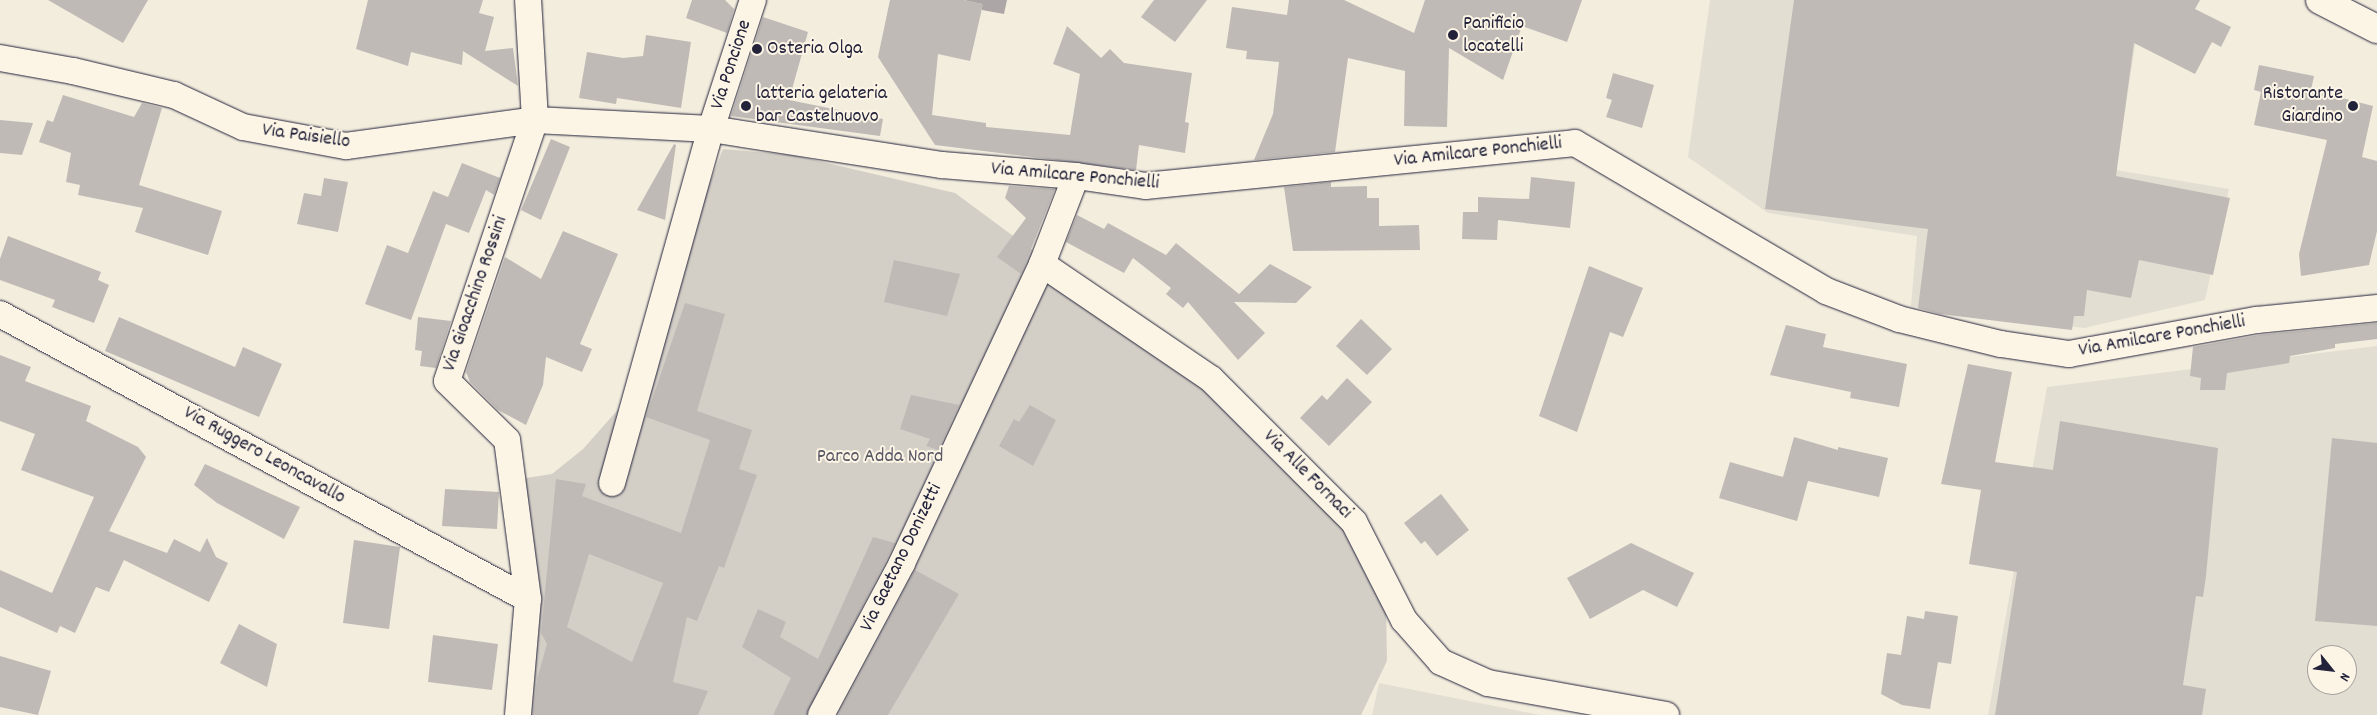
<!DOCTYPE html>
<html>
<head>
<meta charset="utf-8">
<style>
	body { margin:0 }
	#map { position:relative; width:2377px; height:715px; overflow:hidden; background:#f3edde; font-family:Dekko,sans-serif }
	div>[style] { position:absolute }
	[style*='--x'] { left:calc(var(--x)*1px); top:calc(var(--y)*1px); width:calc(var(--w)*1px); rotate:calc(var(--a)*1deg) }
	.built>* { inset:0; background:#e3ded2 }
	.green>* { inset:0; background:#d4cfc6 }
	.water>* { inset:0; background:#aca7a6 }
	.building>* { inset:0; background:#bfbab6 }
	.roads { filter:drop-shadow(0 0 1px #22223b) drop-shadow(0 0 1px #22223b) }
	.minor>* { height:26px; margin:-13px; padding:0 13px; transform-origin:13px; border-radius:13px; background:#fcf5e5 }
	.secondary>* { height:28px; margin:-14px; padding:0 14px; transform-origin:14px; border-radius:14px; background:#fcf5e5 }
	.dots>* { width:14px; height:14px; translate:-50% -50%; box-sizing:border-box; border:2px solid #fcf5e5; border-radius:50% }
	span { translate:-50% -50%; white-space:nowrap; text-align:center; line-height:1.15; -webkit-text-stroke:4px #fcf5e5; paint-order:stroke }
	.poi-label { font-size:20px; color:#22223b }
	.left { translate:0 -50%; text-align:left }
	.right { translate:-100% -50%; text-align:right }
	.street-label { font-size:20px; color:#22223b }
	.park-label { font-size:20px; color:#575665 }
	.north { position:absolute; left:2307px; top:645px; width:50px; height:50px; box-sizing:border-box; background:#fcf5e5; border:1px solid #a5a1a1; border-radius:50%; rotate:119deg; font-size:14px; font-weight:700; line-height:20px; text-align:center; color:#22223b }
	.north::after { content:''; display:block; margin:auto; width:18px; height:22px; background:#22223b; clip-path:polygon(50% 0,100% 100%,50% 72%,0 100%) }
</style>
</head>
<body>
<div id="map">
	<div class="built">
		<i style="clip-path:polygon(1710px 0,2142px 0,2116px 170px,2229px 189px,2205px 300px,2084px 328px,1911px 306px,1917px 236px,1768px 213px,1688px 157px)"></i>
		<i style="clip-path:polygon(evenodd,2377px 346px,2377px 715px,1988px 715px,2047px 387px,2377px 346px,2317px 655px,2347px 655px,2347px 685px,2317px 685px,2317px 655px)"></i>
		<i style="clip-path:polygon(1379px 683px,1540px 715px,1372px 715px)"></i>
	</div>
	<div class="green">
		<i style="clip-path:polygon(723px 149px,793px 155px,955px 193px,1069px 277px,1276px 444px,1353px 534px,1386px 603px,1387px 661px,1361px 715px,519px 715px,526px 478px,552px 474px,583px 449px,623px 404px)"></i>
	</div>
	<div class="water">
		<i style="clip-path:polygon(963px 0,1007px 0,1004px 14px,982px 10px,982px 4px)"></i>
	</div>
	<div class="building">
		<i style="clip-path:polygon(48px 0,148px 0,123px 43px)"></i>
		<i style="clip-path:polygon(368px 0,483px 0,479px 13px,494px 17px,485px 51px,513px 48px,518px 86px,463px 51px,462px 65px,411px 52px,408px 66px,356px 49px)"></i>
		<i style="clip-path:polygon(692px 0,725px 0,734px 9px,727px 33px,686px 18px)"></i>
		<i style="clip-path:polygon(890px 0,963px 0,983px 4px,970px 61px,938px 54px,932px 115px,986px 123px,986px 127px,1070px 135px,1080px 74px,1053px 64px,1067px 26px,1101px 58px,1110px 49px,1124px 63px,1192px 73px,1185px 122px,1189px 123px,1185px 153px,1139px 145px,1136px 170px,935px 145px,878px 57px)"></i>
		<i style="clip-path:polygon(1154px 0,1207px 0,1175px 42px,1141px 17px)"></i>
		<i style="clip-path:polygon(1289px 0,1344px 0,1414px 33px,1425px 0,1582px 0,1567px 42px,1522px 26px,1503px 80px,1449px 48px,1447px 127px,1404px 126px,1405px 71px,1348px 58px,1335px 152px,1254px 160px,1273px 114px,1279px 62px,1246px 59px,1247px 51px,1226px 48px,1232px 7px,1287px 15px)"></i>
		<i style="clip-path:polygon(1794px 0,2200px 0,2195px 9px,2231px 27px,2221px 47px,2212px 42px,2195px 74px,2134px 43px,2116px 176px,2230px 198px,2213px 275px,2139px 260px,2131px 298px,2087px 290px,2084px 316px,2074px 316px,2072px 330px,1940px 314px,1918px 308px,1928px 229px,1765px 209px)"></i>
		<i style="clip-path:polygon(763px 17px,808px 32px,789px 100px,883px 119px,880px 136px,731px 116px)"></i>
		<i style="clip-path:polygon(646px 35px,691px 42px,681px 108px,617px 98px,616px 104px,579px 98px,587px 52px,623px 58px,643px 56px)"></i>
		<i style="clip-path:polygon(2259px 65px,2314px 76px,2311px 90px,2373px 106px,2362px 157px,2377px 161px,2377px 231px,2369px 265px,2301px 276px,2299px 254px,2327px 140px,2254px 125px,2261px 92px,2254px 90px)"></i>
		<i style="clip-path:polygon(1613px 73px,1654px 85px,1642px 128px,1606px 117px,1612px 100px,1606px 98px)"></i>
		<i style="clip-path:polygon(63px 95px,134px 117px,142px 103px,162px 108px,139px 185px,222px 211px,208px 255px,135px 232px,143px 208px,78px 195px,80px 185px,66px 182px,71px 153px,39px 142px,47px 120px,53px 122px)"></i>
		<i style="clip-path:polygon(0 120px,33px 123px,22px 155px,0 153px)"></i>
		<i style="clip-path:polygon(551px 139px,570px 147px,541px 220px,521px 210px)"></i>
		<i style="clip-path:polygon(674px 144px,676px 145px,665px 220px,637px 210px)"></i>
		<i style="clip-path:polygon(462px 163px,500px 178px,494px 195px,486px 190px,469px 233px,446px 224px,411px 320px,365px 304px,387px 245px,408px 253px,433px 191px,448px 197px)"></i>
		<i style="clip-path:polygon(1531px 177px,1575px 182px,1570px 228px,1498px 220px,1497px 240px,1462px 239px,1463px 212px,1478px 212px,1478px 197px,1529px 199px)"></i>
		<i style="clip-path:polygon(324px 178px,348px 182px,338px 232px,297px 224px,304px 193px,321px 196px)"></i>
		<i style="clip-path:polygon(1331px 182px,1331px 187px,1367px 186px,1367px 198px,1379px 198px,1379px 226px,1419px 225px,1420px 250px,1293px 251px,1284px 187px)"></i>
		<i style="clip-path:polygon(1009px 186px,1055px 189px,1021px 274px,997px 257px,1026px 218px,1005px 198px)"></i>
		<i style="clip-path:polygon(1077px 215px,1104px 229px,1108px 223px,1166px 255px,1176px 243px,1239px 294px,1270px 264px,1312px 287px,1296px 303px,1234px 302px,1265px 333px,1238px 360px,1188px 302px,1183px 308px,1166px 294px,1171px 288px,1133px 258px,1124px 273px,1066px 242px)"></i>
		<i style="clip-path:polygon(563px 231px,618px 254px,580px 344px,592px 349px,582px 372px,546px 357px,543px 385px,526px 425px,498px 410px,470px 382px,466px 372px,505px 257px,541px 279px)"></i>
		<i style="clip-path:polygon(8px 236px,101px 272px,98px 280px,109px 285px,94px 323px,52px 307px,55px 300px,0 280px,0 259px)"></i>
		<i style="clip-path:polygon(894px 260px,960px 274px,947px 316px,884px 302px)"></i>
		<i style="clip-path:polygon(1589px 266px,1643px 288px,1623px 337px,1610px 332px,1577px 432px,1539px 416px)"></i>
		<i style="clip-path:polygon(evenodd,685px 303px,725px 314px,697px 411px,752px 430px,739px 469px,757px 475px,724px 568px,719px 566px,697px 621px,687px 617px,673px 682px,708px 691px,698px 715px,533px 715px,537px 679px,547px 644px,541px 633px,556px 479px,586px 484px,582px 496px,681px 533px,710px 440px,646px 417px,685px 303px,589px 554px,663px 583px,632px 662px,567px 627px,589px 554px)"></i>
		<i style="clip-path:polygon(119px 317px,235px 367px,243px 347px,282px 364px,259px 417px,105px 351px)"></i>
		<i style="clip-path:polygon(418px 317px,451px 321px,436px 368px,420px 366px,422px 351px,415px 350px)"></i>
		<i style="clip-path:polygon(1361px 319px,1392px 349px,1367px 375px,1336px 346px)"></i>
		<i style="clip-path:polygon(2377px 323px,2377px 339px,2335px 344px,2335px 348px,2290px 356px,2289px 363px,2227px 373px,2225px 390px,2200px 390px,2201px 378px,2190px 376px,2193px 347px,2259px 335px)"></i>
		<i style="clip-path:polygon(1786px 325px,1826px 334px,1823px 347px,1907px 364px,1899px 407px,1850px 398px,1851px 392px,1770px 375px)"></i>
		<i style="clip-path:polygon(0 355px,31px 367px,25px 381px,91px 406px,86px 421px,138px 447px,146px 457px,109px 531px,167px 553px,174px 539px,200px 552px,207px 538px,216px 557px,228px 563px,209px 602px,124px 560px,109px 592px,96px 587px,75px 633px,60px 626px,57px 633px,0 607px,0 570px,52px 593px,94px 497px,21px 470px,35px 434px,0 421px)"></i>
		<i style="clip-path:polygon(1968px 364px,2012px 372px,1995px 462px,2053px 470px,2060px 421px,2218px 448px,2206px 576px,2203px 597px,2196px 596px,2183px 685px,2206px 689px,2202px 715px,1995px 715px,2017px 572px,1969px 564px,1981px 490px,1941px 484px)"></i>
		<i style="clip-path:polygon(1347px 378px,1372px 402px,1329px 446px,1300px 418px,1322px 395px,1327px 400px)"></i>
		<i style="clip-path:polygon(911px 395px,959px 405px,938px 450px,926px 446px,930px 439px,900px 429px)"></i>
		<i style="clip-path:polygon(1030px 405px,1056px 420px,1033px 466px,999px 446px,1014px 419px,1019px 422px)"></i>
		<i style="clip-path:polygon(1794px 437px,1838px 450px,1838px 447px,1888px 458px,1879px 497px,1808px 481px,1797px 521px,1719px 498px,1730px 462px,1783px 477px)"></i>
		<i style="clip-path:polygon(2332px 438px,2377px 443px,2377px 626px,2315px 621px)"></i>
		<i style="clip-path:polygon(205px 464px,300px 507px,284px 539px,217px 503px,194px 485px)"></i>
		<i style="clip-path:polygon(445px 489px,499px 492px,497px 529px,442px 526px)"></i>
		<i style="clip-path:polygon(1441px 494px,1469px 530px,1437px 556px,1425px 541px,1421px 544px,1404px 523px)"></i>
		<i style="clip-path:polygon(873px 537px,895px 543px,806px 715px,773px 715px,791px 678px,742px 647px,758px 609px,786px 622px,780px 637px,818px 659px)"></i>
		<i style="clip-path:polygon(354px 540px,400px 547px,389px 629px,343px 623px)"></i>
		<i style="clip-path:polygon(1631px 543px,1694px 573px,1677px 607px,1643px 590px,1590px 619px,1567px 578px)"></i>
		<i style="clip-path:polygon(915px 570px,959px 594px,888px 715px,838px 715px)"></i>
		<i style="clip-path:polygon(1925px 611px,1958px 616px,1951px 664px,1938px 662px,1930px 709px,1902px 705px,1881px 694px,1887px 653px,1901px 655px,1907px 616px,1924px 619px)"></i>
		<i style="clip-path:polygon(239px 624px,277px 644px,267px 687px,220px 663px)"></i>
		<i style="clip-path:polygon(433px 635px,498px 644px,492px 690px,428px 682px)"></i>
		<i style="clip-path:polygon(0 656px,51px 671px,38px 715px,0 707px)"></i>
	</div>
	<div class="roads">
		<div class="minor">
			<i style="--x:0;--y:58;--w:74;--a:10.1"></i>
			<i style="--x:73;--y:71;--w:104;--a:13.4"></i>
			<i style="--x:174;--y:95;--w:76;--a:24.9"></i>
			<i style="--x:243;--y:127;--w:105;--a:10.5"></i>
			<i style="--x:346;--y:146;--w:191;--a:-7.8"></i>
			<i style="--x:535;--y:120;--w:176;--a:2.9"></i>
			<i style="--x:711;--y:129;--w:234;--a:8.9"></i>
			<i style="--x:942;--y:165;--w:134;--a:4.7"></i>
			<i style="--x:1076;--y:176;--w:70;--a:8.2"></i>
			<i style="--x:1145;--y:186;--w:432;--a:-5.7"></i>
			<i style="--x:1575;--y:143;--w:291;--a:30.5"></i>
			<i style="--x:1826;--y:291;--w:78;--a:21"></i>
			<i style="--x:1899;--y:319;--w:105;--a:13.8"></i>
			<i style="--x:2001;--y:344;--w:69;--a:8.4"></i>
			<i style="--x:2069;--y:354;--w:191;--a:-10.3"></i>
			<i style="--x:2257;--y:320;--w:121;--a:-5.7"></i>
			<i style="--x:1076;--y:176;--w:94;--a:111.1"></i>
			<i style="--x:1042;--y:264;--w:204;--a:34.2"></i>
			<i style="--x:1211;--y:379;--w:202;--a:45"></i>
			<i style="--x:1354;--y:522;--w:110;--a:63"></i>
			<i style="--x:1404;--y:620;--w:56;--a:48.6"></i>
			<i style="--x:1441;--y:662;--w:51;--a:24.1"></i>
			<i style="--x:1488;--y:683;--w:181;--a:10.2"></i>
			<i style="--x:0;--y:314;--w:600;--a:28.36"></i>
			<i style="--x:612;--y:483;--w:368;--a:-74.4"></i>
			<i style="--x:711;--y:129;--w:136;--a:-72"></i>
			<i style="--x:518;--y:715;--w:116;--a:-85.1"></i>
			<i style="--x:528;--y:599;--w:160;--a:-97.5"></i>
			<i style="--x:507;--y:440;--w:84;--a:-135.5"></i>
			<i style="--x:447;--y:381;--w:275;--a:-71.4"></i>
			<i style="--x:535;--y:120;--w:120;--a:-93.3"></i>
			<i style="--x:821;--y:715;--w:172;--a:-61.9"></i>
			<i style="--x:902;--y:563;--w:330;--a:-64.9"></i>
		</div>
		<div class="secondary">
			<i style="--x:2320;--y:0;--w:64;--a:27"></i>
		</div>
	</div>
	<div class="dots">
		<i style="left:1453px;top:35px;background:#22223b"></i>
		<i style="left:757px;top:49px;background:#22223b"></i>
		<i style="left:746px;top:106px;background:#22223b"></i>
		<i style="left:2353px;top:106px;background:#22223b"></i>
	</div>
	<div class="poi-label">
		<span class="left" style="left:1463px;top:36px">Panificio<br>locatelli</span>
		<span class="left" style="left:767px;top:49px">Osteria Olga</span>
		<span class="left" style="left:756px;top:106px">latteria gelateria<br>bar Castelnuovo</span>
		<span class="right" style="left:2343px;top:106px">Ristorante<br>Giardino</span>
	</div>
	<div class="street-label">
		<span style="left:732px;top:65px;rotate:-72deg">Via Poncione</span>
		<span style="left:306px;top:137px;rotate:8deg">Via Paisiello</span>
		<span style="left:1478px;top:153px;rotate:-6deg">Via Amilcare Ponchielli</span>
		<span style="left:1075px;top:177px;rotate:5deg">Via Amilcare Ponchielli</span>
		<span style="left:476px;top:294px;rotate:-71deg">Via Gioacchino Rossini</span>
		<span style="left:2162px;top:337px;rotate:-10deg">Via Amilcare Ponchielli</span>
		<span style="left:264px;top:456px;rotate:29deg">Via Ruggero Leoncavallo</span>
		<span style="left:1307px;top:475px;rotate:45deg">Via Alle Fornaci</span>
		<span style="left:902px;top:558px;rotate:-64deg">Via Gaetano Donizetti</span>
	</div>
	<div class="park-label">
		<span style="left:880px;top:457px">Parco Adda Nord</span>
	</div>
	<div class="north">N</div>
</div>
</body>
</html>
